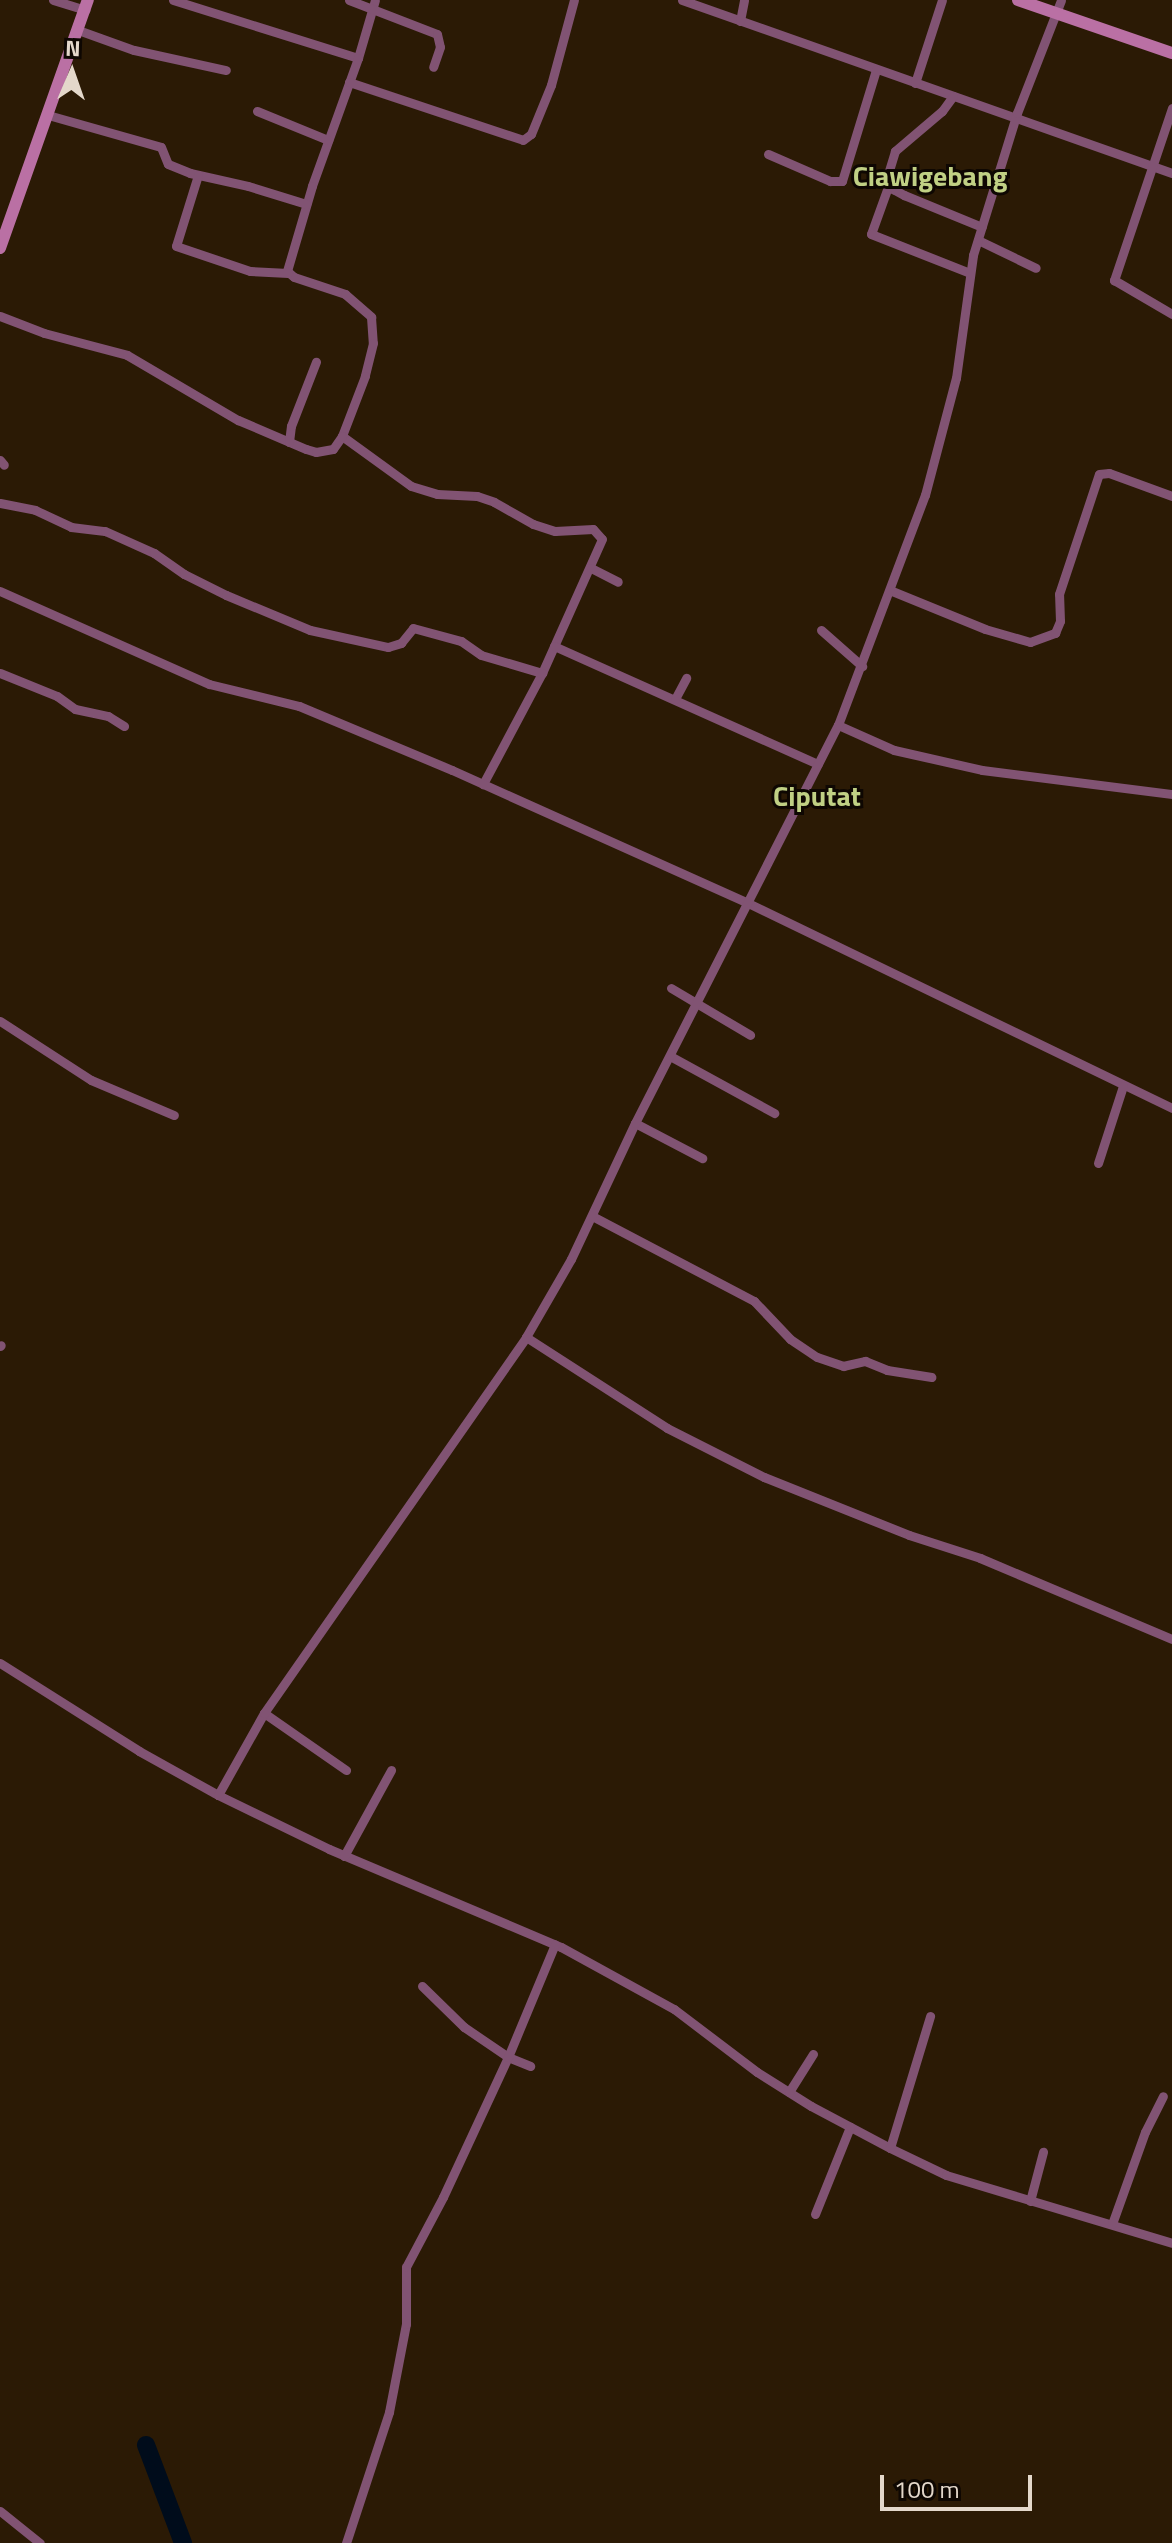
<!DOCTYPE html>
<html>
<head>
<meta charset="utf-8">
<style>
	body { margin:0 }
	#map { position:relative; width:1172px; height:2543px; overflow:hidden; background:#2b1a05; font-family:"Titillium Web",sans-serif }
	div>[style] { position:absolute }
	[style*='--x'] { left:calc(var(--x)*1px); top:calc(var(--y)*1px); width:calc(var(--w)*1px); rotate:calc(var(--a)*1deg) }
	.river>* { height:18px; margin:-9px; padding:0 9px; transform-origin:9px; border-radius:9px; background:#000c1b }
	.street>* { height:9px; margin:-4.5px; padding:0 4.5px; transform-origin:4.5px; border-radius:4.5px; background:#815373 }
	.secondary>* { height:12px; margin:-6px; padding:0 6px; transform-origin:6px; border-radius:6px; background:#ba70a4 }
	span { translate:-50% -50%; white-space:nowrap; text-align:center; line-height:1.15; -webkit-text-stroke:6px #0e0702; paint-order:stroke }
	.quarter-label { font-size:28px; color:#c0d084; font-weight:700 }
	.north { position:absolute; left:32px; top:32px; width:80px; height:80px; -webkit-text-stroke:6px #0e0702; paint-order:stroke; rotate:2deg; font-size:22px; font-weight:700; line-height:32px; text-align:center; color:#e4d8cb }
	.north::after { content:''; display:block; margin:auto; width:28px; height:36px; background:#e4d8cb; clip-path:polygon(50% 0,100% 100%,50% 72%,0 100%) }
	.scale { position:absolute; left:880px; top:2475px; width:152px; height:36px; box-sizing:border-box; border:4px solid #e4d8cb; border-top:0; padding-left:10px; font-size:24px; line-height:28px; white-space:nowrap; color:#e4d8cb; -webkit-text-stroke:6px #0e0702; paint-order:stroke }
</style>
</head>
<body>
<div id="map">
	<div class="river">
		<i style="--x:146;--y:2445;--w:105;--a:69.3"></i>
	</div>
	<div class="street">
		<i style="--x:53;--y:0;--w:34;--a:17"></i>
		<i style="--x:173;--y:0;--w:194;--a:17.4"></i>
		<i style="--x:358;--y:58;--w:60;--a:-73.7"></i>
		<i style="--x:349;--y:0;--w:94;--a:21.1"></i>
		<i style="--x:437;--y:34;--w:13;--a:77"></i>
		<i style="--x:440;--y:47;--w:21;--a:109"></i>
		<i style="--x:682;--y:0;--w:520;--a:19.45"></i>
		<i style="--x:740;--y:21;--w:21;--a:-79"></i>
		<i style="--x:78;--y:30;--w:59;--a:19.7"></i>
		<i style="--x:134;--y:50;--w:94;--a:12.3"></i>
		<i style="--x:358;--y:58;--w:136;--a:109.8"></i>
		<i style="--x:312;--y:186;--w:89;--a:106.4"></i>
		<i style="--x:287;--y:271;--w:9;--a:41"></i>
		<i style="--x:294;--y:277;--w:54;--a:18.4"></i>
		<i style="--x:345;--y:294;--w:35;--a:41"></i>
		<i style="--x:371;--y:317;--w:26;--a:86"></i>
		<i style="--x:373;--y:343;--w:34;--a:104"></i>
		<i style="--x:365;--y:376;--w:64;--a:111"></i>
		<i style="--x:342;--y:436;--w:85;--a:35.9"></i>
		<i style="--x:411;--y:486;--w:27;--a:17"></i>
		<i style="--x:437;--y:494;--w:40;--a:2.9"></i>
		<i style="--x:477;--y:496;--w:18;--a:19"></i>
		<i style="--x:494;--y:502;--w:45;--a:29.4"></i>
		<i style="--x:533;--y:524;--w:23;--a:18"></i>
		<i style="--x:555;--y:531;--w:38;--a:-3"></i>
		<i style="--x:593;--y:529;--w:13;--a:48"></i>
		<i style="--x:602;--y:539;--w:147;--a:114.1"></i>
		<i style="--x:542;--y:673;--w:126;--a:118"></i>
		<i style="--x:349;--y:82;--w:183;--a:18.4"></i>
		<i style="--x:523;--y:140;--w:10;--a:-37"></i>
		<i style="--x:531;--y:134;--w:53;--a:-67.8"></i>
		<i style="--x:551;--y:85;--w:88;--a:-74.9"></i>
		<i style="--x:915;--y:83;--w:87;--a:-72"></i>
		<i style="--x:953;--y:96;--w:19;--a:126"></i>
		<i style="--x:942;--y:111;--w:62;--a:139.6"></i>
		<i style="--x:895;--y:151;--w:28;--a:107"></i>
		<i style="--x:887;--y:178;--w:13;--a:61"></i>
		<i style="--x:893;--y:189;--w:13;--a:29"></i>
		<i style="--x:904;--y:195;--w:84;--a:22.3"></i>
		<i style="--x:1172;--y:108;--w:182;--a:108.6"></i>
		<i style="--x:1114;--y:280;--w:67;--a:30.4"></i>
		<i style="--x:257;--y:111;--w:77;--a:22.2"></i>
		<i style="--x:48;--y:115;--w:117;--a:15.8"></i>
		<i style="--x:161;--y:147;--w:18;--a:68"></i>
		<i style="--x:168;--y:164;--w:24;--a:22"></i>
		<i style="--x:190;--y:173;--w:59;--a:12.6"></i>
		<i style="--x:248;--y:186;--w:61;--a:17.2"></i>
		<i style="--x:768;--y:154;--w:68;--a:23.5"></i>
		<i style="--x:830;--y:181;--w:12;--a:0"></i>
		<i style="--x:842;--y:181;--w:116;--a:-73"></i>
		<i style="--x:198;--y:175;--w:74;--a:107.2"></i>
		<i style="--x:176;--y:246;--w:78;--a:18.7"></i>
		<i style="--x:250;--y:271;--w:38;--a:3"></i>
		<i style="--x:889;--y:184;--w:53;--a:109.8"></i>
		<i style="--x:871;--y:234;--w:106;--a:21.5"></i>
		<i style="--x:978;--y:240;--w:64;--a:25.8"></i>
		<i style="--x:0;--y:316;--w:47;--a:21.1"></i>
		<i style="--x:44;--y:333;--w:86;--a:14.8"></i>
		<i style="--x:127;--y:355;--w:129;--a:30.4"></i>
		<i style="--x:238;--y:420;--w:74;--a:23.1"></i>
		<i style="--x:306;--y:449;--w:10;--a:17"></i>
		<i style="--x:316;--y:452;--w:17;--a:-10"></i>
		<i style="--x:333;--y:449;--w:16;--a:-55"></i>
		<i style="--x:289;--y:442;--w:16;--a:-83"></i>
		<i style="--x:291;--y:426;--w:69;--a:-68.7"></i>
		<i style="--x:0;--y:460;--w:6;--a:51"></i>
		<i style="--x:0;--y:503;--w:36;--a:11"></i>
		<i style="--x:35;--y:510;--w:40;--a:25"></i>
		<i style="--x:71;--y:527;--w:34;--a:7"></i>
		<i style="--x:105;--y:531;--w:54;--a:24.2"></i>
		<i style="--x:154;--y:553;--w:37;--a:35"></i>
		<i style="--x:184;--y:574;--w:47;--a:26.6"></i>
		<i style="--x:226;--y:595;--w:91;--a:22.6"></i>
		<i style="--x:310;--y:630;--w:80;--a:12.3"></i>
		<i style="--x:388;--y:647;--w:14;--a:-17"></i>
		<i style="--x:401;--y:643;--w:19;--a:-51"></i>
		<i style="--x:413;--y:628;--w:50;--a:15.2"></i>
		<i style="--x:461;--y:641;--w:24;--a:35"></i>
		<i style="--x:481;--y:655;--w:64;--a:16.4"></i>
		<i style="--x:591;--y:568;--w:30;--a:27"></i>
		<i style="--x:0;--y:591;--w:229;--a:24"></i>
		<i style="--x:209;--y:684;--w:93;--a:13.7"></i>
		<i style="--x:299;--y:706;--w:166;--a:22.7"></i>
		<i style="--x:452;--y:770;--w:325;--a:24.2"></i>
		<i style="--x:748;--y:903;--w:471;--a:25.8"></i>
		<i style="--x:892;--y:591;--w:100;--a:22.2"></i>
		<i style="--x:985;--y:629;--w:47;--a:16.1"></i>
		<i style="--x:1030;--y:642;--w:27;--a:-20"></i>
		<i style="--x:1055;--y:633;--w:13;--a:-67"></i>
		<i style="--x:1060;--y:621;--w:27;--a:-92"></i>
		<i style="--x:1059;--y:594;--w:126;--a:-71.6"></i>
		<i style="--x:1099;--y:474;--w:10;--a:-6"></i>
		<i style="--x:1109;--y:473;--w:67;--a:20.1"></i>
		<i style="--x:821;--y:630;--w:55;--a:41.3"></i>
		<i style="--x:554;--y:646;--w:289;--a:24.1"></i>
		<i style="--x:0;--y:673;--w:61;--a:22"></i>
		<i style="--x:57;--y:696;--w:22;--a:36"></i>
		<i style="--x:75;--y:709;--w:34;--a:12"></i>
		<i style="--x:108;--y:716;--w:19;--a:32"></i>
		<i style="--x:675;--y:699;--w:24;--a:-62"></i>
		<i style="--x:838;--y:725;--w:61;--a:24.1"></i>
		<i style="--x:894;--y:750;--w:90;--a:12.8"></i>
		<i style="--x:982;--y:770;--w:192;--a:7.2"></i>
		<i style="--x:671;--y:988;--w:92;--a:30.7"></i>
		<i style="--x:0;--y:1021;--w:108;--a:33"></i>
		<i style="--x:91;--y:1080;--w:90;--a:22.9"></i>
		<i style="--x:670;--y:1056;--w:119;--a:28.7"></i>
		<i style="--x:635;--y:1123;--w:76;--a:27.6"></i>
		<i style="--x:1098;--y:1163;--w:81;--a:-72"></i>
		<i style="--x:594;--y:1217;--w:181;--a:27.7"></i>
		<i style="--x:754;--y:1301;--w:52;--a:46.5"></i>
		<i style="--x:790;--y:1339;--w:32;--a:34"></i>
		<i style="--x:817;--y:1357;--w:28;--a:19"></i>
		<i style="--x:843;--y:1366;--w:23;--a:-13"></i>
		<i style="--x:865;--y:1361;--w:24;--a:22"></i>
		<i style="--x:887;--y:1370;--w:45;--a:9"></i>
		<i style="--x:526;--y:1337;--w:168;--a:32.8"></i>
		<i style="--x:667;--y:1428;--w:109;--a:26.8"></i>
		<i style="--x:764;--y:1477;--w:156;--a:21.8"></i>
		<i style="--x:909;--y:1535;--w:75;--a:17.9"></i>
		<i style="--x:980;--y:1558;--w:208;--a:22.9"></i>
		<i style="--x:0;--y:1346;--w:1;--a:-45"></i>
		<i style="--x:0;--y:1663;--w:165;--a:32.3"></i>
		<i style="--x:139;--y:1751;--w:90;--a:29.1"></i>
		<i style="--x:218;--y:1795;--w:123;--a:25.9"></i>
		<i style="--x:329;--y:1849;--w:252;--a:22.9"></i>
		<i style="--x:561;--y:1947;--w:129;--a:28.8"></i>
		<i style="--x:674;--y:2009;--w:104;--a:37.2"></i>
		<i style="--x:757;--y:2072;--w:64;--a:32.2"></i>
		<i style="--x:811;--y:2106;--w:89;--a:28"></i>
		<i style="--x:890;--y:2148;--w:62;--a:25.7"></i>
		<i style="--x:946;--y:2175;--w:236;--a:16.7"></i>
		<i style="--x:264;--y:1713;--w:100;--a:34.8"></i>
		<i style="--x:218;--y:1795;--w:94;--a:-60.7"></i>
		<i style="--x:264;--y:1713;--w:458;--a:-55.1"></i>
		<i style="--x:526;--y:1337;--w:90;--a:-60"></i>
		<i style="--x:571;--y:1259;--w:150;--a:-64.8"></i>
		<i style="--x:635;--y:1123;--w:447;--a:-63"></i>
		<i style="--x:838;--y:725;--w:246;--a:-69.3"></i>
		<i style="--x:925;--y:495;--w:121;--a:-75.2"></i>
		<i style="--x:956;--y:378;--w:124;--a:-82.1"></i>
		<i style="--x:973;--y:255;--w:149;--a:-72.8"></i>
		<i style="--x:1017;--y:113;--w:121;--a:-68.7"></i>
		<i style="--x:344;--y:1856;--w:98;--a:-61.3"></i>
		<i style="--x:422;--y:1986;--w:59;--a:44.3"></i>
		<i style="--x:464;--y:2027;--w:53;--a:34.3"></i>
		<i style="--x:508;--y:2057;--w:24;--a:22"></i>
		<i style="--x:789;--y:2092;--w:45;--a:-57.7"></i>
		<i style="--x:890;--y:2148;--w:138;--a:-73.1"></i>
		<i style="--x:1030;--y:2201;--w:51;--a:-75.1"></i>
		<i style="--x:815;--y:2214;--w:94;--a:-68.1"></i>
		<i style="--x:1112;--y:2224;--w:98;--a:-70.3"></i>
		<i style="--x:1145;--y:2132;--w:40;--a:-63.4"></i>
		<i style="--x:0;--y:2511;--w:51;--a:38.7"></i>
		<i style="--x:346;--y:2543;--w:138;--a:-71.8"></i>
		<i style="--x:389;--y:2412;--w:90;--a:-79.1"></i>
		<i style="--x:406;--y:2324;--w:57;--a:-90"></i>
		<i style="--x:406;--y:2267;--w:79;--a:-62.1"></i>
		<i style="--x:443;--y:2197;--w:154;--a:-65.1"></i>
		<i style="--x:508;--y:2057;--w:122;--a:-67.4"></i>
	</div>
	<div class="secondary">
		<i style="--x:1018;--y:0;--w:163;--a:19"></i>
		<i style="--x:0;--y:248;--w:263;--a:-70.5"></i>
	</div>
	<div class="quarter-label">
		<span style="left:930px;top:176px">Ciawigebang</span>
		<span style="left:817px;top:796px">Ciputat</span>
	</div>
	<div class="north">N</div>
	<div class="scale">100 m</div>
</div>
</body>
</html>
